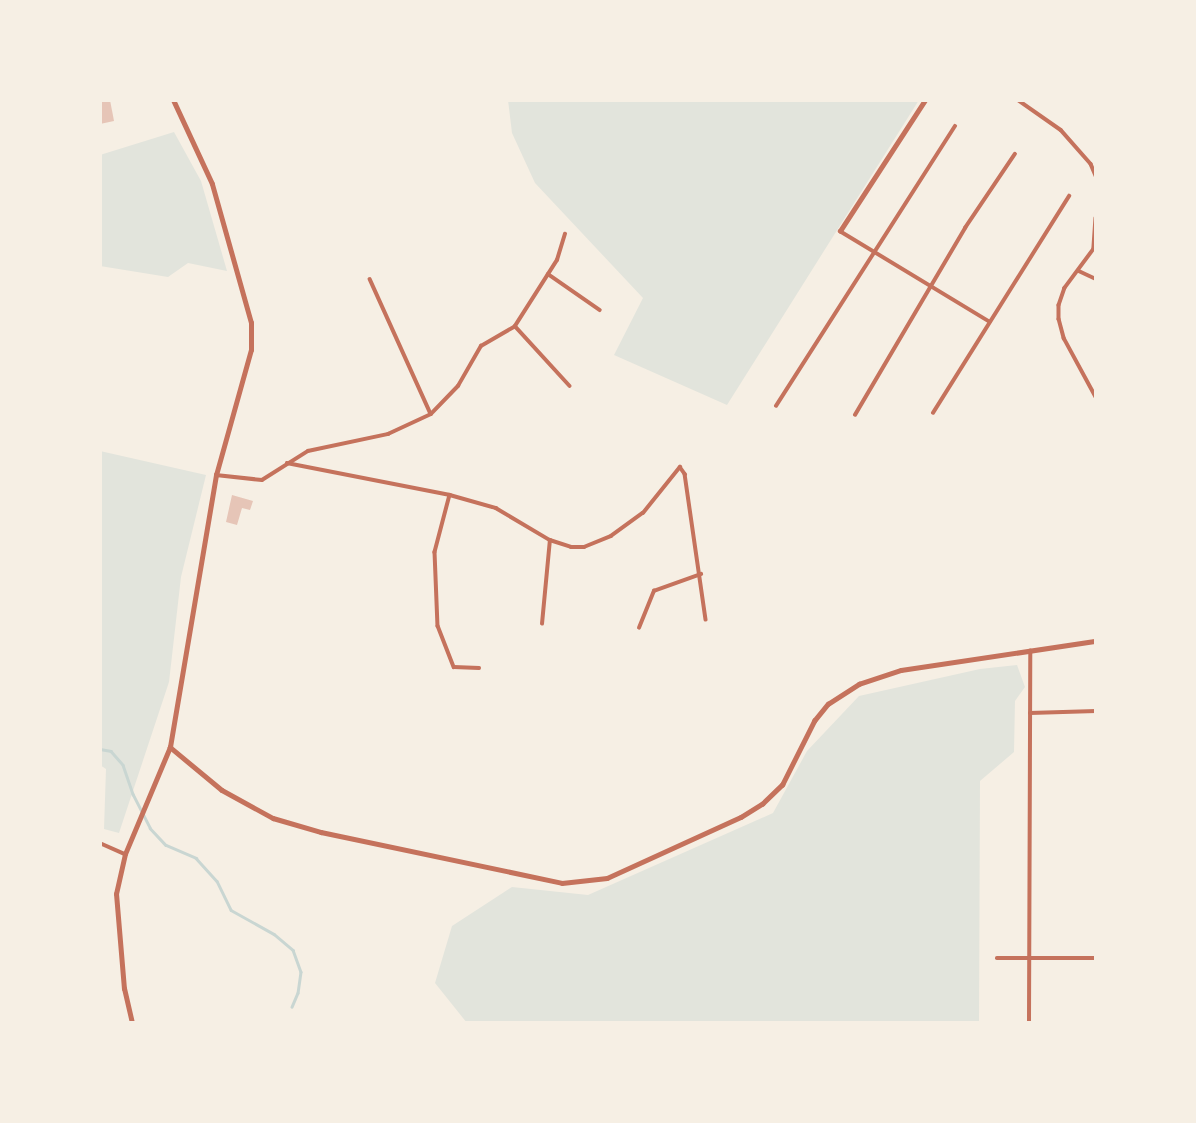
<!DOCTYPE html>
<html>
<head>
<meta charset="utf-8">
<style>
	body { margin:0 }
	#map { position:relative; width:1196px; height:1123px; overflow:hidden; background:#f6efe4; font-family:Lato,sans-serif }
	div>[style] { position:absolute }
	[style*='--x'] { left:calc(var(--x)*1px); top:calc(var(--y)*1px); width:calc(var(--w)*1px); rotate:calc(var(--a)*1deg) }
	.green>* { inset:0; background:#e2e4dc }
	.stream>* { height:2.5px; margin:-1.25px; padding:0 1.25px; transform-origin:1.25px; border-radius:1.25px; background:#c9d6d2 }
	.building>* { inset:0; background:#e6c5b7 }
	.minor>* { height:3.5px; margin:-1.75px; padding:0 1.75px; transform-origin:1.75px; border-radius:1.75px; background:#c5725c }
	.tertiary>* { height:4.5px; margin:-2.25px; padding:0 2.25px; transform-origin:2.25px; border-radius:2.25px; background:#c5725c }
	span { translate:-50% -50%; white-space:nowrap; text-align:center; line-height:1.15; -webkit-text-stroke:6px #f6efe4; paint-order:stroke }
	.frame { position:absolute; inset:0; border:102px solid #f6efe4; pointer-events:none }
</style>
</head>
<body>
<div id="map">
	<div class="green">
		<i style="clip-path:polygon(508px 100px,919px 100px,727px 405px,614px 355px,643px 298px,535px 183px,512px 133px)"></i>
		<i style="clip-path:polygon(174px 132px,201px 181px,227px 271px,188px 263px,168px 277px,100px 266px,100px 155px)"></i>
		<i style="clip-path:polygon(100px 451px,206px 475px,181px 577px,169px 682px,119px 833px,104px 829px,106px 769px,100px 765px)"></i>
		<i style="clip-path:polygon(1017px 665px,1025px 687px,1015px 701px,1014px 752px,980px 781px,979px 1023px,467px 1023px,435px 983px,452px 926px,512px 887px,588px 895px,773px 813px,807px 751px,859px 696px,980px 669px)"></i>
	</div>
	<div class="stream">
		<i style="--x:100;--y:749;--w:11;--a:10"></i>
		<i style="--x:111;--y:751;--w:18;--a:49"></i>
		<i style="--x:123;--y:765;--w:31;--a:71"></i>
		<i style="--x:133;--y:794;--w:38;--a:63"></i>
		<i style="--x:150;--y:828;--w:23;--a:47"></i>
		<i style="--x:166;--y:845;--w:33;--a:23"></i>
		<i style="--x:196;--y:858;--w:31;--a:48"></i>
		<i style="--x:217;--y:881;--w:32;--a:64"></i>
		<i style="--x:231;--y:910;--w:49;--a:29.2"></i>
		<i style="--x:274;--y:934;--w:25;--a:40"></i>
		<i style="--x:293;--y:950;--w:23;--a:70"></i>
		<i style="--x:301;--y:972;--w:21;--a:98"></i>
		<i style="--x:298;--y:993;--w:15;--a:113"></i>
	</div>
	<div class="building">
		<i style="clip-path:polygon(100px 100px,110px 100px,114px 121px,100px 124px)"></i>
		<i style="clip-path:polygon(232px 495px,253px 501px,250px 510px,242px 508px,237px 525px,226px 522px)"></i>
	</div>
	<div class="minor">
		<i style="--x:1018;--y:100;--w:52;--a:34.9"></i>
		<i style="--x:1061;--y:130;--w:45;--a:48.6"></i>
		<i style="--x:1091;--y:164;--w:13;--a:67"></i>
		<i style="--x:1096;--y:218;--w:31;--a:94"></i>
		<i style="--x:1094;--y:249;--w:49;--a:126.6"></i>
		<i style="--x:1065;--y:288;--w:18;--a:109"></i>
		<i style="--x:1059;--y:305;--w:14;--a:90"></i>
		<i style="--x:1059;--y:319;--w:20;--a:75"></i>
		<i style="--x:1064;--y:338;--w:67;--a:61.5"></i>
		<i style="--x:840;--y:231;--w:175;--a:31.2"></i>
		<i style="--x:1079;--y:271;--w:19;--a:25"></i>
		<i style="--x:548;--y:274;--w:63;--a:34.7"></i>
		<i style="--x:370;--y:279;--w:148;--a:65.7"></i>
		<i style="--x:515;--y:326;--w:81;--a:47.5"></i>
		<i style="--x:776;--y:406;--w:332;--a:-57.4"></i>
		<i style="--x:933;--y:413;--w:256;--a:-57.9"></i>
		<i style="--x:855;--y:415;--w:217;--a:-59.5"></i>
		<i style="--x:965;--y:228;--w:89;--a:-56"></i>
		<i style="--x:287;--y:463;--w:166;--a:11.1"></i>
		<i style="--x:450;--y:495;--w:48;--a:15.8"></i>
		<i style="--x:496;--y:508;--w:63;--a:30.7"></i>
		<i style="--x:550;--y:540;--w:22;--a:18"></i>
		<i style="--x:571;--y:547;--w:13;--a:0"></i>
		<i style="--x:584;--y:547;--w:29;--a:-22"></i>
		<i style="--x:611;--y:536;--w:39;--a:-36"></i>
		<i style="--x:643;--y:513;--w:59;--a:-51.2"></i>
		<i style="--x:680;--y:467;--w:9;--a:54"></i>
		<i style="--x:685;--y:474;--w:147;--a:81.8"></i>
		<i style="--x:216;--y:475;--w:46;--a:6.2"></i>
		<i style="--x:262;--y:480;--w:54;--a:-32.2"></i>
		<i style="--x:308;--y:451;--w:82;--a:-12"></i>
		<i style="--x:388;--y:434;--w:47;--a:-24.9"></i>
		<i style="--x:431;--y:414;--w:39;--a:-46"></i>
		<i style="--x:458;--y:386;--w:46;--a:-60.1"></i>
		<i style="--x:481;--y:346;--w:39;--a:-30"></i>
		<i style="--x:515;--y:326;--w:78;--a:-57.5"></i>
		<i style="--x:557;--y:260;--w:27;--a:-73"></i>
		<i style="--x:450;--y:495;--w:59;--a:104.7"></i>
		<i style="--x:435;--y:552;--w:74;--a:87.7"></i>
		<i style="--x:438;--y:626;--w:44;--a:68.7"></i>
		<i style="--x:454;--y:667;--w:25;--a:2"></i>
		<i style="--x:542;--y:624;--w:84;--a:-84.6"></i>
		<i style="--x:639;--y:628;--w:40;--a:-68"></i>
		<i style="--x:654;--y:591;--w:50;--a:-19.9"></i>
		<i style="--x:1030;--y:713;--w:66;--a:-1.7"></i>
		<i style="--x:100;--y:843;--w:27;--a:24"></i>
		<i style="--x:997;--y:958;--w:99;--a:0"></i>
		<i style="--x:1029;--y:1023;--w:372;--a:-89.8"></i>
	</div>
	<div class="tertiary">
		<i style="--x:840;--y:231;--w:156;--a:-57"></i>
		<i style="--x:170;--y:747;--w:67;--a:39.6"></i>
		<i style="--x:222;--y:790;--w:58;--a:28.8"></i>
		<i style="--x:273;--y:818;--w:50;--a:16.3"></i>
		<i style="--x:321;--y:832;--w:246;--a:11.9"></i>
		<i style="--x:562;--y:883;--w:45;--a:-6.3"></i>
		<i style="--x:607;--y:878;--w:147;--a:-24.5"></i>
		<i style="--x:741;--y:817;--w:25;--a:-32"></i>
		<i style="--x:762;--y:804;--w:28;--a:-44"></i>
		<i style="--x:782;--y:785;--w:72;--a:-63.4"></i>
		<i style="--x:814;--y:721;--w:22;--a:-51"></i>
		<i style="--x:828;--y:704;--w:37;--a:-33"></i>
		<i style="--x:859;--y:684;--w:44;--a:-18.4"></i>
		<i style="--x:901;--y:670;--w:197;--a:-8.5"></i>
		<i style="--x:132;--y:1023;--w:35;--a:-103"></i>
		<i style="--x:124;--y:989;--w:95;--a:-94.8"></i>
		<i style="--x:116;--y:894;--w:41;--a:-77.3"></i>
		<i style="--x:125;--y:854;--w:116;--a:-67.2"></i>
		<i style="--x:170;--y:747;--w:276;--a:-80.4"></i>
		<i style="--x:216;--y:475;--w:130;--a:-74.4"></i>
		<i style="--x:251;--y:350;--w:27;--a:-90"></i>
		<i style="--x:251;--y:323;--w:144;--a:-105.7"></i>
		<i style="--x:212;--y:184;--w:93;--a:-114.9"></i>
	</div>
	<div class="frame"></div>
</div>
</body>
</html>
